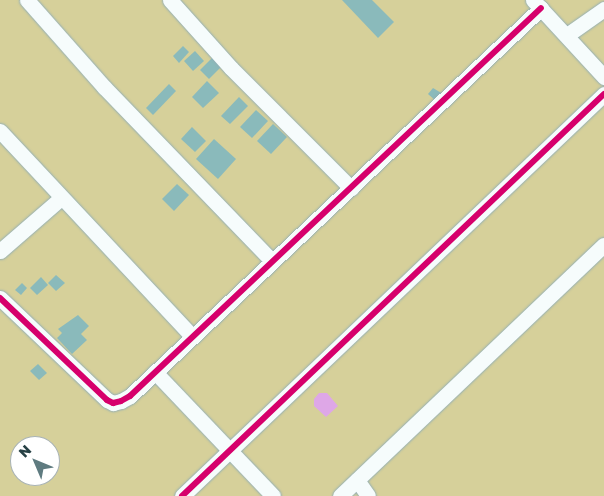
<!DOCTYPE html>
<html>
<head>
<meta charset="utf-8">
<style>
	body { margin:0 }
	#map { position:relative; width:604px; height:496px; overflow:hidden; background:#c6e8ee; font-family:"Golos Text",sans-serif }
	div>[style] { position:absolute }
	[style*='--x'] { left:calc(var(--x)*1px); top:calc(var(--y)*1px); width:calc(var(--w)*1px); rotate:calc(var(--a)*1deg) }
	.green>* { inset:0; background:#d6d09a }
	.water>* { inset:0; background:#dea7e7 }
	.building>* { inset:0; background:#8ababb }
	.roads { filter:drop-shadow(0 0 1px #94afb4) drop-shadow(0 0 1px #94afb4) }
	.minor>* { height:15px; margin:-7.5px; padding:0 7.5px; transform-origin:7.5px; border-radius:7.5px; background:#f6fcfc }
	.cycleway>* { height:6px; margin:-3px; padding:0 3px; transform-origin:3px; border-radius:3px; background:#d6006c }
	span { translate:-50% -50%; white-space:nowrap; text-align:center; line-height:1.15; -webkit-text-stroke:4px #fff; paint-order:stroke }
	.north { position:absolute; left:10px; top:436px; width:50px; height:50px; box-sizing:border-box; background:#fff; border:1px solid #a9b3b5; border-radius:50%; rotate:315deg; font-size:14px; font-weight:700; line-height:20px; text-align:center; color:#274145 }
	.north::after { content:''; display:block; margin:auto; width:18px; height:22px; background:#5f7b80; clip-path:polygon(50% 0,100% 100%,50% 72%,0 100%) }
</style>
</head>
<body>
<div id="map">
	<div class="green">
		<i style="clip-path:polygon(evenodd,0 0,604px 0,604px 496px,0 496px,0 0,20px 446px,50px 446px,50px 476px,20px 476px,20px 446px)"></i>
	</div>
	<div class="water">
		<i style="clip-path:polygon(319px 393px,327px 393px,338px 406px,326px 417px,314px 406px,314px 399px)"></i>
	</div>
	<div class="building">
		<i style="clip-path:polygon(342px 0,372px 0,394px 22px,378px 38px)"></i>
		<i style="clip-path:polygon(183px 46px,189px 52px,179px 63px,173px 56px)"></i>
		<i style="clip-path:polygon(195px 51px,204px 61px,193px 71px,184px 61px)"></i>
		<i style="clip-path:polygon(214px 56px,223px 65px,209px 79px,200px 70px)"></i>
		<i style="clip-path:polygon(207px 81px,219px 93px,203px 108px,192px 97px)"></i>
		<i style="clip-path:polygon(169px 84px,176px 91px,153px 115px,146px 108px)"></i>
		<i style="clip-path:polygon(433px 88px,443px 94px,436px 101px,428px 94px)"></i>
		<i style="clip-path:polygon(239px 97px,248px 106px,230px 124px,221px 116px)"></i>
		<i style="clip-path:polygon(256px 110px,268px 121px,252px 138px,240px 127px)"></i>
		<i style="clip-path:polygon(273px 124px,287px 137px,271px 154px,257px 141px)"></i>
		<i style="clip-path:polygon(192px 127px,206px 141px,195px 152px,181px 139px)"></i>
		<i style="clip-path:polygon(214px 139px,236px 159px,218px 179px,196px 159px)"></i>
		<i style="clip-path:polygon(177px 184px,189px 195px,174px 211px,162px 199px)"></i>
		<i style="clip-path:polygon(56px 275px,65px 283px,56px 291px,48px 283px)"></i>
		<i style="clip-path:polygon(41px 277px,48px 285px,37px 295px,30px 288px)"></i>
		<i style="clip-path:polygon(22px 283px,27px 288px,21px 295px,15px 290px)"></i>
		<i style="clip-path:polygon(78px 315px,89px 326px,81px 334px,87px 340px,72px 354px,57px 338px,62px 333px,58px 329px)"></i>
		<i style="clip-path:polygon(38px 364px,47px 373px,39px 380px,30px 371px)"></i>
	</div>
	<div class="roads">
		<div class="minor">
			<i style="--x:27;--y:0;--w:116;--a:48.5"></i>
			<i style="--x:104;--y:87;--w:240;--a:46"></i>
			<i style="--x:170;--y:0;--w:91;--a:48.1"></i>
			<i style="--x:231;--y:68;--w:170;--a:45"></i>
			<i style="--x:533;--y:0;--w:105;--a:47.3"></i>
			<i style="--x:567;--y:35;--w:45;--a:-35.1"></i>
			<i style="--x:0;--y:131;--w:281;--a:46.9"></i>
			<i style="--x:0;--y:251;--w:81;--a:-41"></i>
			<i style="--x:0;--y:298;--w:148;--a:43.6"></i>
			<i style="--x:107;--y:400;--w:7;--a:27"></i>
			<i style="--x:113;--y:403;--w:8;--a:-14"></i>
			<i style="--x:121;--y:401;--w:10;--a:-29"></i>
			<i style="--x:130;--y:396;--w:565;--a:-43.35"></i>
			<i style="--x:155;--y:372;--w:171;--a:46.4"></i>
			<i style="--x:357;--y:480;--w:19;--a:55"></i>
			<i style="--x:182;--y:496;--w:583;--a:-43.61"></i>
			<i style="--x:340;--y:496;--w:364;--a:-43.6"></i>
		</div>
	</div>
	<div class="cycleway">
		<i style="--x:0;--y:298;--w:148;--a:43.6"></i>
		<i style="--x:107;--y:400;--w:7;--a:27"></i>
		<i style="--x:113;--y:403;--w:8;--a:-14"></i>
		<i style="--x:121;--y:401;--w:10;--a:-29"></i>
		<i style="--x:130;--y:396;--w:565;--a:-43.35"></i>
		<i style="--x:182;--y:496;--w:583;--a:-43.61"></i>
	</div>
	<div class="north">N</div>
</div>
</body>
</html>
